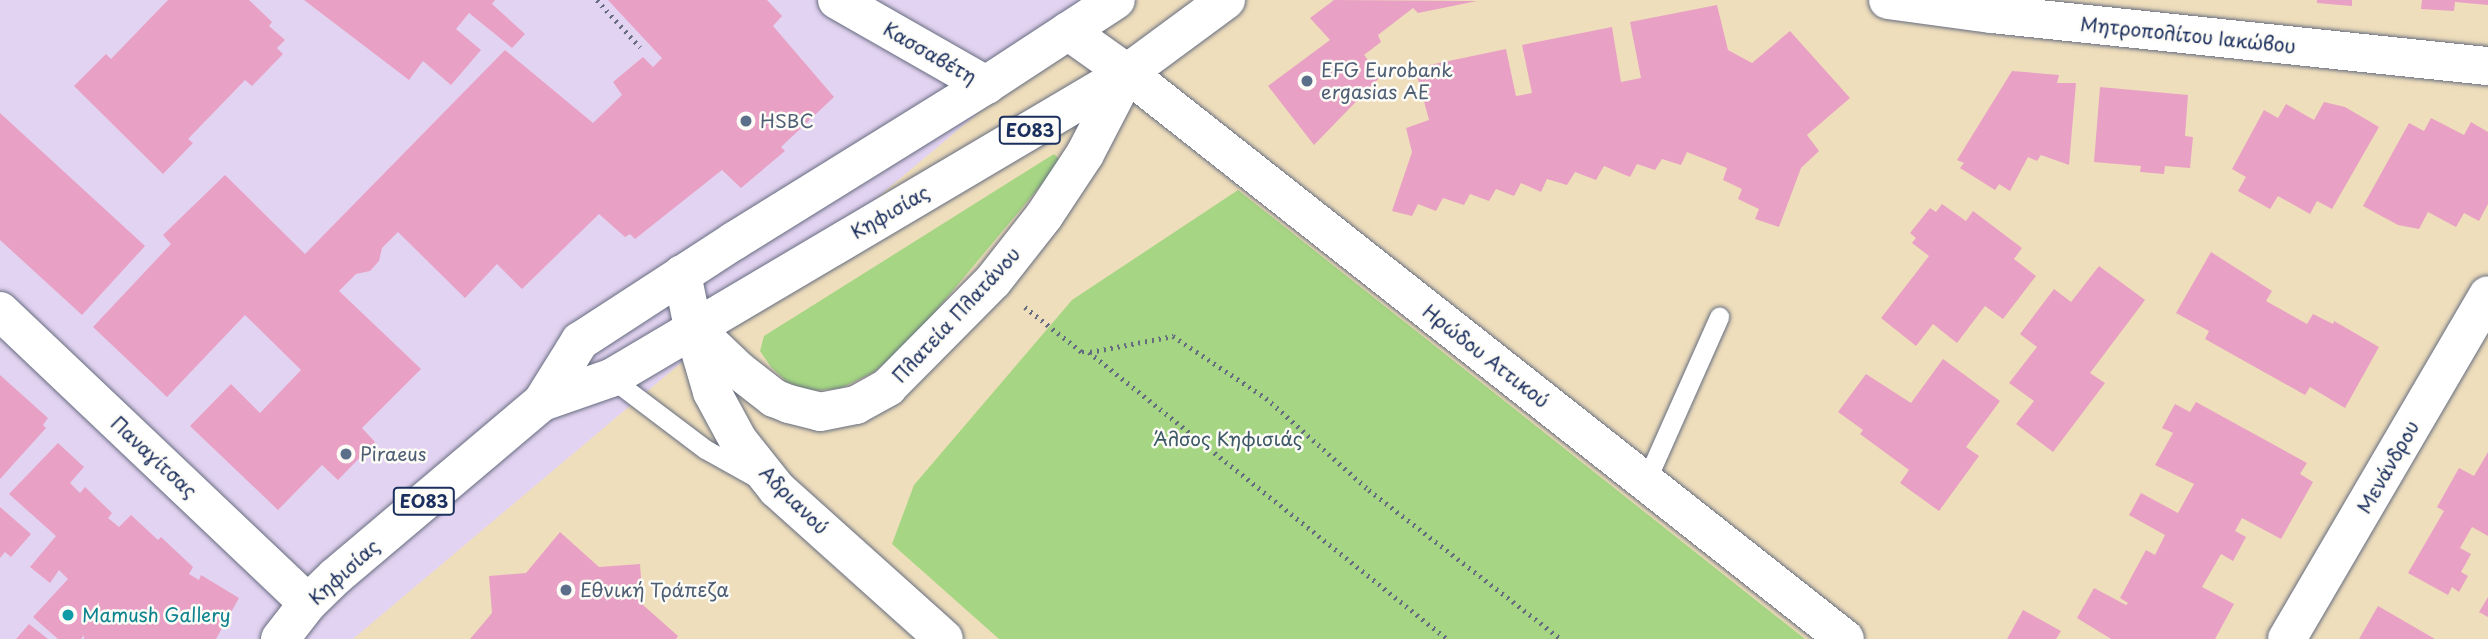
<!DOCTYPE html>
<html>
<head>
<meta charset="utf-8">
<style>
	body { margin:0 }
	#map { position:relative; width:2488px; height:639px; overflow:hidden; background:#efdebc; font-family:"Playpen Sans",sans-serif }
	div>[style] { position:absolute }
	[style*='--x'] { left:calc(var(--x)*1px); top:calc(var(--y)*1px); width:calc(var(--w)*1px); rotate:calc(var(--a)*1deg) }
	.built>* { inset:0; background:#e3d3f2 }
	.green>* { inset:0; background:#a6d684 }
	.building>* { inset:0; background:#e8a1c4 }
	.path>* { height:4.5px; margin-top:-2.25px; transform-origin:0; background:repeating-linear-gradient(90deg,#656c7f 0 2px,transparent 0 7px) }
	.roads { filter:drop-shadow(0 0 2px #656c7f) drop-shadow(0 0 2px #656c7f) }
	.lane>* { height:19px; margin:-9.5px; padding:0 9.5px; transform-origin:9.5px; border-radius:9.5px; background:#fff }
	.street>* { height:38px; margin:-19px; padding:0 19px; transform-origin:19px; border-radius:19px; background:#fff }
	.secondary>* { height:38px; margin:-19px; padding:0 19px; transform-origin:19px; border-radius:19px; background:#fff }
	.primary>* { height:38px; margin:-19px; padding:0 19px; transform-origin:19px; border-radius:19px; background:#fff }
	.dots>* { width:19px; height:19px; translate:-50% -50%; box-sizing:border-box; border:4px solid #fdfcf7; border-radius:50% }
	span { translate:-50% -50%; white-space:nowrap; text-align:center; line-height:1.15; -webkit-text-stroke:5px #fdfcf7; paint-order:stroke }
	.shield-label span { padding:2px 5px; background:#fdfcf7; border:2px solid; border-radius:5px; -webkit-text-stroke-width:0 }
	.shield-label { font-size:18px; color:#1b2f5e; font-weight:700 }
	.street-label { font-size:19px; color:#1b2f5e }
	.service-label { font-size:19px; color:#4e5e75 }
	.left { translate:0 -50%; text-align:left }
	.park-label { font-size:19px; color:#3e5968 }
	.culture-label { font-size:19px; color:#0d838f }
</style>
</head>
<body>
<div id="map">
	<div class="built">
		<i style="clip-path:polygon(0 0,1112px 0,353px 639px,0 639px)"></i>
	</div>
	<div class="green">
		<i style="clip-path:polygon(1054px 154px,1061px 161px,909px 343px,874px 372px,841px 388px,811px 391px,787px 382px,771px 367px,760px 351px,764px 336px)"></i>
		<i style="clip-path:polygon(1238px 190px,1805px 639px,999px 639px,892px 544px,914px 485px,1072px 300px)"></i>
	</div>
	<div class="building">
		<i style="clip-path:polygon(168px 0,249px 0,272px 22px,269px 26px,285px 40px,277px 48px,283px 54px,252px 86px,245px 80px,188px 139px,193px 143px,163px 174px,74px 86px,106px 54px,111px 59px)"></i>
		<i style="clip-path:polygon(304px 0,495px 0,492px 4px,525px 34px,512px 48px,469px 13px,456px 29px,481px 50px,451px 85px,423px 61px,409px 80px)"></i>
		<i style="clip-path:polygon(608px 0,767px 0,782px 16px,773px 26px,834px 97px,781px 147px,785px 151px,741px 188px,722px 170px,635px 239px,630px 234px,625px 237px,599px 214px,522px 289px,497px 264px,465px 298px,398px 232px,382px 248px,379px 261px,370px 271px,356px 274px,339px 291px,421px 369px,362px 428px,375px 442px,338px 480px,322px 465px,278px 510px,190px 426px,231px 384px,260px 413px,301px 370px,245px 315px,167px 397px,93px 327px,171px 244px,163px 235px,225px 175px,305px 254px,505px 50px,593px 123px,622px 95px,613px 82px,643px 57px,653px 67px,662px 58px)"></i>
		<i style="clip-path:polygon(1334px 0,1477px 1px,1418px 13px,1413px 8px,1378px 35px,1381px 42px,1364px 55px,1381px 76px,1314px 145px,1268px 86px,1330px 40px,1310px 18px)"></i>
		<i style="clip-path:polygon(2317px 0,2352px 0,2352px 6px,2317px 3px)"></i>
		<i style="clip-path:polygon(2422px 0,2488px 0,2488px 5px,2455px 2px,2454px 11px,2421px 9px)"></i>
		<i style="clip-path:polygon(1717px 5px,1728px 50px,1752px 63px,1790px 31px,1850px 98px,1807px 135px,1819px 151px,1801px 168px,1779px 227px,1755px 219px,1759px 209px,1738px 199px,1742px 189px,1723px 180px,1727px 168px,1687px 152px,1681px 165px,1662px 159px,1655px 170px,1637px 164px,1630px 177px,1604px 166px,1596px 180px,1575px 172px,1567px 185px,1547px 179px,1541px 192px,1521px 183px,1514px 196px,1496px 189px,1489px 201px,1470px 194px,1464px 205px,1443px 198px,1436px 211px,1418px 204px,1412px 216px,1392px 211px,1412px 152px,1406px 128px,1429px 120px,1415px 68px,1506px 49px,1516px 96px,1532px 93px,1522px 45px,1612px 27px,1621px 82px,1641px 78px,1630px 22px)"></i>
		<i style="clip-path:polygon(2012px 71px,2059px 75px,2057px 83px,2076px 83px,2069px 165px,2041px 155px,2037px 161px,2028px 157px,2010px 191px,1999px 184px,1995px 190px,1960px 168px,1964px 163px,1957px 160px)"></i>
		<i style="clip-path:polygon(2100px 87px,2188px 95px,2185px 136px,2193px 137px,2190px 168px,2165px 166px,2164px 174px,2140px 172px,2141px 166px,2094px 162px)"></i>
		<i style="clip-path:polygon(2324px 102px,2345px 107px,2379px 127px,2332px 209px,2317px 201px,2310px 214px,2278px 196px,2270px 209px,2238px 191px,2246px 177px,2232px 169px,2264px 110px,2278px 118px,2286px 104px,2314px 120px)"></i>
		<i style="clip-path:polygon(0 113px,145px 246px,82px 315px,0 240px)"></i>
		<i style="clip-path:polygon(2431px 118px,2464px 135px,2471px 122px,2488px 132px,2488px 204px,2479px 221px,2464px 213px,2456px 227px,2428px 212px,2419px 229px,2398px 225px,2363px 206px,2409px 123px,2424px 131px)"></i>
		<i style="clip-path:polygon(1942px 204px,1966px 221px,1973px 211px,2022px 248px,2014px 259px,2036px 276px,2003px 319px,1985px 306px,1957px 343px,1933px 324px,1916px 346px,1881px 318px,1929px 256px,1912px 243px,1916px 238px,1910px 233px,1930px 208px,1936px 212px)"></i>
		<i style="clip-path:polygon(2211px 252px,2272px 291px,2266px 301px,2307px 324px,2313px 314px,2333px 324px,2334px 321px,2379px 347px,2345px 408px,2310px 387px,2305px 395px,2205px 339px,2209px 331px,2176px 313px)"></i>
		<i style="clip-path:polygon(2099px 266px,2145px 300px,2090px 373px,2105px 383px,2053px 452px,2016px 424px,2034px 401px,2009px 383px,2037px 347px,2020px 334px,2054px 289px,2071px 302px)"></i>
		<i style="clip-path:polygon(1943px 359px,2000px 401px,1966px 447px,1979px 456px,1939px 511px,1900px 483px,1909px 470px,1860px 434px,1863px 430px,1838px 412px,1866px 374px,1911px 403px)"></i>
		<i style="clip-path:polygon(0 375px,48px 418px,43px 425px,46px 428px,0 479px)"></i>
		<i style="clip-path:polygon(2196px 402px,2307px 463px,2300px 474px,2313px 482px,2281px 539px,2242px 518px,2235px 531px,2246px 537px,2233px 561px,2221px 554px,2202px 587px,2234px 604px,2215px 639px,2111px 639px,2077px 618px,2094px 588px,2126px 605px,2128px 603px,2120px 598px,2146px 550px,2155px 555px,2165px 535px,2129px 515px,2141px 493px,2178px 513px,2194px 484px,2155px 465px,2173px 433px,2162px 428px,2175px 404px,2190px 412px)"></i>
		<i style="clip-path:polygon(58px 443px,84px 467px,70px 483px,80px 493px,85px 487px,112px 513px,108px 518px,119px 527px,131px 515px,158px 540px,161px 537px,193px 567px,189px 574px,199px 580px,201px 575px,239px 598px,216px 639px,84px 639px,84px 635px,81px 639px,58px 639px,33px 617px,68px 579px,59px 570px,50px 583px,30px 567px,56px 536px,9px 494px)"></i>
		<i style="clip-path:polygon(2488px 452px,2488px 536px,2472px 527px,2460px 548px,2471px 554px,2461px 572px,2468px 576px,2459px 592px,2452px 587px,2448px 595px,2408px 573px,2444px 511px,2437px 507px,2459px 468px,2474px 476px)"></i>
		<i style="clip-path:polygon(0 507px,31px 534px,11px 557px,5px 552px,0 558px)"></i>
		<i style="clip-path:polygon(560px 532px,599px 567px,640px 564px,643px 605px,678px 636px,676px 639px,470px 639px,492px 613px,489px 576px,526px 573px)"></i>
		<i style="clip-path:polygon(2488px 597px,2488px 617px,2479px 612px)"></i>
		<i style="clip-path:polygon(2378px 606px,2435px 639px,2359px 639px)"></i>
		<i style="clip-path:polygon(2023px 610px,2061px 631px,2056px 639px,2007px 639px)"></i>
		<i style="clip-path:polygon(29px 624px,48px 639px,16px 639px)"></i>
	</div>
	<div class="path">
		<i style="--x:597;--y:0;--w:64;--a:47.5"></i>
		<i style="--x:1025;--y:307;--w:73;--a:38.3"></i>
		<i style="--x:1082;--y:352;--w:7;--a:0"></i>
		<i style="--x:1089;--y:352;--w:459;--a:38.7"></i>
		<i style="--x:1090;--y:352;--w:85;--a:-10.9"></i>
		<i style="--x:1173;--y:336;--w:112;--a:33.7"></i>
		<i style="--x:1266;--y:398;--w:138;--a:41.8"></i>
		<i style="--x:1369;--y:490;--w:243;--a:37.8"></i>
	</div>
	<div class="roads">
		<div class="lane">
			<i style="--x:611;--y:378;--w:118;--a:37.1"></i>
			<i style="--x:705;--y:449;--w:60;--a:29.1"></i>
			<i style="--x:1646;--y:481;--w:180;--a:-66"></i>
		</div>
		<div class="street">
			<i style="--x:1888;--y:0;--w:105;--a:7.7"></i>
			<i style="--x:1992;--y:14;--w:499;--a:6"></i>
			<i style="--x:1068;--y:31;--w:72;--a:35.4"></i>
			<i style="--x:1127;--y:73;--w:914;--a:38.25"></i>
			<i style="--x:682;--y:274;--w:54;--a:78.3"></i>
			<i style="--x:693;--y:327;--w:68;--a:73.7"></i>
			<i style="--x:712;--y:392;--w:55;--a:61.6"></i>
			<i style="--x:738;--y:440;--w:63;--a:51.5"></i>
			<i style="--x:777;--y:489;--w:224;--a:41.9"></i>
			<i style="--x:0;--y:311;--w:424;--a:43.5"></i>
			<i style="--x:693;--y:327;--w:62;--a:43.7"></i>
			<i style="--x:738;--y:370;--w:46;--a:37.9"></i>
			<i style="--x:774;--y:398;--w:16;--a:22"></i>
			<i style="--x:789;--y:404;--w:32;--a:14"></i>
			<i style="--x:820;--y:412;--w:37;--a:-11"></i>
			<i style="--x:856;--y:405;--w:37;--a:-29"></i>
			<i style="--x:888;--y:387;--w:149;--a:-45.3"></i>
			<i style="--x:993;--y:281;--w:83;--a:-51.9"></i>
			<i style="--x:1044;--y:216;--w:74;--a:-56.5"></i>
			<i style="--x:1085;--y:154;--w:91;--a:-62.6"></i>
			<i style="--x:2287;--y:639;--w:398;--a:-59.7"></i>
		</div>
		<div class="secondary">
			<i style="--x:837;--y:0;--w:172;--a:29.7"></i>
		</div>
		<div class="primary">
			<i style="--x:542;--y:402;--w:73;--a:-19.2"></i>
			<i style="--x:611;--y:378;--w:599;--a:-30.59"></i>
			<i style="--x:1127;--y:73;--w:123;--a:-36.4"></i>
			<i style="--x:280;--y:639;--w:46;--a:-52.1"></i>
			<i style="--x:308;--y:603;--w:39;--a:-44"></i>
			<i style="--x:336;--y:576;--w:270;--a:-40.2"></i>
			<i style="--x:542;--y:402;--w:72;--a:-58.1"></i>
			<i style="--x:580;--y:341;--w:184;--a:-33"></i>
			<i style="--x:734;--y:241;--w:296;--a:-31.8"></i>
			<i style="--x:986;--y:85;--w:155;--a:-33.2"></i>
		</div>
	</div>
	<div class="dots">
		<i style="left:1307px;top:81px;background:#5c6f8a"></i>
		<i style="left:746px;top:121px;background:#5c6f8a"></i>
		<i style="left:346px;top:454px;background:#5c6f8a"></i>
		<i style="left:566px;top:590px;background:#5c6f8a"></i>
		<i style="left:68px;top:615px;background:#0f9aa8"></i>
	</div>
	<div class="shield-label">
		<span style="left:1030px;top:130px">ΕΟ83</span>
		<span style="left:424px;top:501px">ΕΟ83</span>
	</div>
	<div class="street-label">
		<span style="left:2188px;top:35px;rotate:6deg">Μητροπολίτου Ιακώβου</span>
		<span style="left:930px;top:53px;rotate:30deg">Κασσαβέτη</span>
		<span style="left:890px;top:212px;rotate:-30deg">Κηφισίας</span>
		<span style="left:956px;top:315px;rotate:-47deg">Πλατεία Πλατάνου</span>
		<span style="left:1486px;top:356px;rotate:38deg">Ηρώδου Αττικού</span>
		<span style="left:154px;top:457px;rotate:43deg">Παναγίτσας</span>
		<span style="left:2388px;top:467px;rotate:-60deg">Μενάνδρου</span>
		<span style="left:794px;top:500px;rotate:45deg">Αδριανού</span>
		<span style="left:344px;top:572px;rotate:-42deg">Κηφισίας</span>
	</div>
	<div class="service-label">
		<span class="left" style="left:1321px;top:81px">EFG Eurobank<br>ergasias AE</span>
		<span class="left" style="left:760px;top:121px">HSBC</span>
		<span class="left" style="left:360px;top:454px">Piraeus</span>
		<span class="left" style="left:580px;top:590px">Εθνική Τράπεζα</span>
	</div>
	<div class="park-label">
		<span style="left:1228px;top:439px">Άλσος Κηφισιάς</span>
	</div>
	<div class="culture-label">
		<span class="left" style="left:82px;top:615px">Mamush Gallery</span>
	</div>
</div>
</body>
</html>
